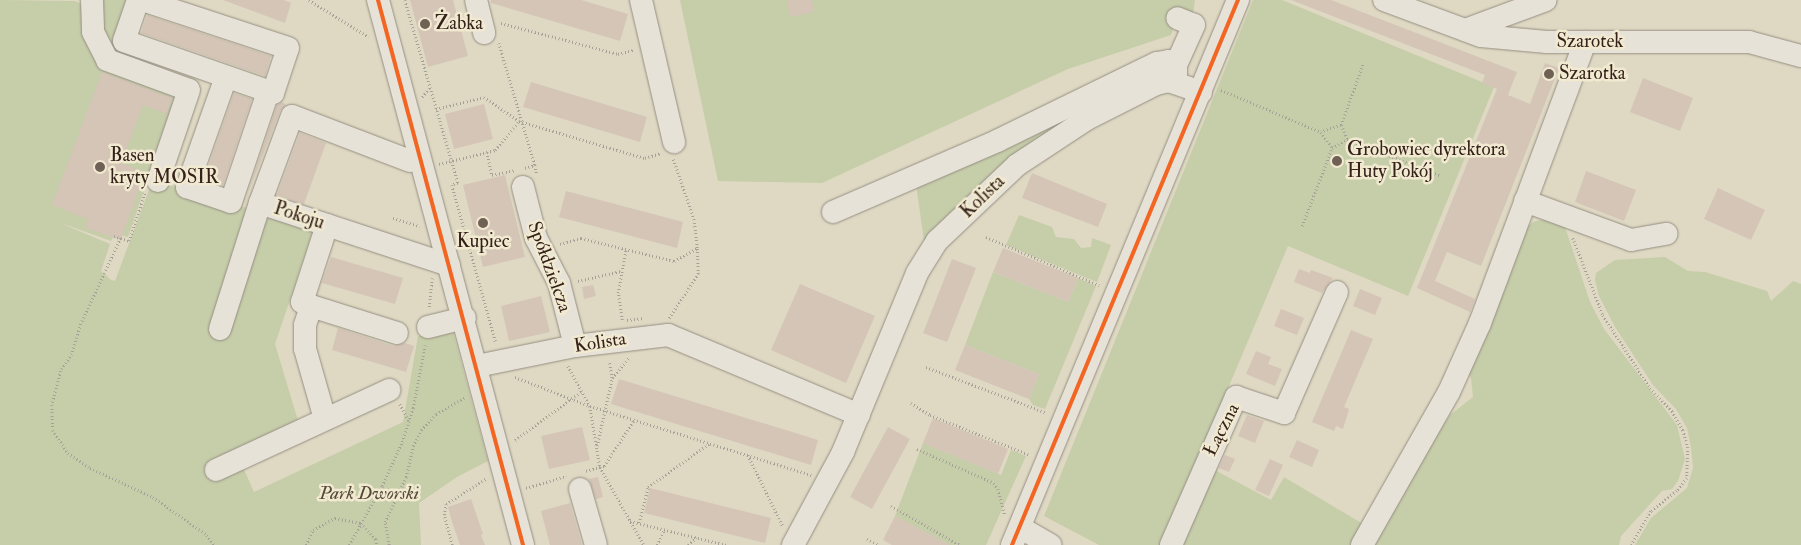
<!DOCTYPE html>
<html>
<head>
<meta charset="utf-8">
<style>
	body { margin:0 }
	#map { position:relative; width:1801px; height:545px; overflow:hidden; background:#dfd9c3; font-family:"IM FELL Double Pica",serif }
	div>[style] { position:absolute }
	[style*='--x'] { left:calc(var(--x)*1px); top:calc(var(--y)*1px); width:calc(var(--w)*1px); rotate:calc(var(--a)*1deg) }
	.green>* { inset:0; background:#c6cda9 }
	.building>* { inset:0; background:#d4c5b7 }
	.path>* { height:2.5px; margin-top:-1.25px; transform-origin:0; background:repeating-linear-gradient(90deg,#a6a298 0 1px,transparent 0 3.5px) }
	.roads { filter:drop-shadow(0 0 1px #958e82) drop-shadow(0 0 1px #958e82) }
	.minor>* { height:22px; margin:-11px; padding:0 11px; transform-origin:11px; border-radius:11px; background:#e6e2d7 }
	.bus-1>* { height:4px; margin:-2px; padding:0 2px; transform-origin:2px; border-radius:2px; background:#f26522 }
	.dots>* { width:14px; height:14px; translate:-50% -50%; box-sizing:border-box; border:2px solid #f1ead1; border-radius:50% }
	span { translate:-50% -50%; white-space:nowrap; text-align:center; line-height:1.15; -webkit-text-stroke:5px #f1ead1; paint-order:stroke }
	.poi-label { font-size:19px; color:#34211a }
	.left { translate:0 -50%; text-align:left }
	.street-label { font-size:19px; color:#34211a }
	.park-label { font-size:19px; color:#544a38; font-style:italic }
</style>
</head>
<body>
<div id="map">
	<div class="green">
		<i style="clip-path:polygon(0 0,75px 1px,83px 5px,87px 35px,179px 88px,128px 237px,115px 233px,111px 241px,58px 222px,110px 244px,101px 271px,111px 280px,115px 281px,153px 179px,235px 208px,237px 205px,314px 229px,275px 344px,299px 424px,242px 465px,254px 492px,403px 422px,418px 336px,453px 332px,488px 461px,457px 477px,419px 503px,421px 545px,0 545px)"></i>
		<i style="clip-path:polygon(98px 0,129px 0,109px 55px,95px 6px)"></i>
		<i style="clip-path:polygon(680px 0,1195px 0,1193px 14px,1178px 15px,1171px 35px,1068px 69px,822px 183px,718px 181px)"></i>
		<i style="clip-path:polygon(1253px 0,1282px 0,1494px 87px,1408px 296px,1288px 246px,1162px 545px,1099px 545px,1044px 516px)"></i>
		<i style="clip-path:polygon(1157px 63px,1007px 161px,924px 241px,915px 177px)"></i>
		<i style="clip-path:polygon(1019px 215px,1052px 227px,1056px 237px,1074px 239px,1081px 248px,1091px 247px,1092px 238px,1111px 245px,1097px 282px,1006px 245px)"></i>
		<i style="clip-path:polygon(1548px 218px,1564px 224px,1590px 302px,1604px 329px,1677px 425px,1685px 459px,1678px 481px,1672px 489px,1662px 491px,1621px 536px,1619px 545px,1367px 545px,1381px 518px,1450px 415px,1473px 397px,1471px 378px,1467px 371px,1525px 229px,1533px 222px)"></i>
		<i style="clip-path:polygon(1665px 257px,1688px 271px,1705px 272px,1767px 291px,1771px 301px,1793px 281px,1801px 284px,1801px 545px,1635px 545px,1651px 518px,1687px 488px,1693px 468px,1691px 447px,1687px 428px,1676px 409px,1653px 385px,1615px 327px,1599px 296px,1595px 280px,1596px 273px,1615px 260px)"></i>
		<i style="clip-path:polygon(993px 272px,1068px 302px,1078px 278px,1096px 286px,1045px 409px,1033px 405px,1029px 399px,1039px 374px,965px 345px)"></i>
		<i style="clip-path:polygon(923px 443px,1001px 475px,1011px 450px,1026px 456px,986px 545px,949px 545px,895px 516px)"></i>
		<i style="clip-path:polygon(1209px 467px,1271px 500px,1284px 477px,1363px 524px,1352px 545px,1176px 545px)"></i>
	</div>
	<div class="building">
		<i style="clip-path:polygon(223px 0,284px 0,291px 3px,285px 23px)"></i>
		<i style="clip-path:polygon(410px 0,453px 0,468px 56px,428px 67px)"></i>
		<i style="clip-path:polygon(491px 0,581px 0,628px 14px,620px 41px,491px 3px)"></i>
		<i style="clip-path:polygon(787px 0,812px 0,814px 12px,790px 17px)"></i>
		<i style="clip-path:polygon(1291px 0,1331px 0,1517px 72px,1508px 95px,1530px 104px,1545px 63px,1559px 68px,1481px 266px,1447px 252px,1435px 281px,1475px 299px,1470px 312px,1417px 288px,1497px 89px,1482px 83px,1485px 75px)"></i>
		<i style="clip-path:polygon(147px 15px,271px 56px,265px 76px,141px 33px)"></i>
		<i style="clip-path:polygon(102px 72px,172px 98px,167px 114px,143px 105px,121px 163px,145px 172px,121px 240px,85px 228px,88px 219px,52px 205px)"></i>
		<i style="clip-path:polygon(1643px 78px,1693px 98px,1680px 131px,1630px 112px)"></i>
		<i style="clip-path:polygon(531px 82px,647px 117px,640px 142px,523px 107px)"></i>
		<i style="clip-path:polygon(234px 93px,252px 99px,223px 185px,204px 179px)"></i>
		<i style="clip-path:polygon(282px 102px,286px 105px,280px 111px,247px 196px,277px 105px)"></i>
		<i style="clip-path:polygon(484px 104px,493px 139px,454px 149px,445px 114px)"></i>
		<i style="clip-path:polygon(300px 133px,326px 143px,304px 204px,277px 195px)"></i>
		<i style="clip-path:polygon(1586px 171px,1636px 190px,1624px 221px,1575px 202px)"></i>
		<i style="clip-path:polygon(1032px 173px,1107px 204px,1098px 227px,1022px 198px)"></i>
		<i style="clip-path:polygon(505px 175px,525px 257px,483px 267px,463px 185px)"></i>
		<i style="clip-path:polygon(1718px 188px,1765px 210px,1751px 240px,1704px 219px)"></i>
		<i style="clip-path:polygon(566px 191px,683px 222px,677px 248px,559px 217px)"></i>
		<i style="clip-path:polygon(1003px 248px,1078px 278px,1068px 302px,993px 272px)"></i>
		<i style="clip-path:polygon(331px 257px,403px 278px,395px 304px,322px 283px)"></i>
		<i style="clip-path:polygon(952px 259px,976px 268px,947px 342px,923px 333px)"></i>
		<i style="clip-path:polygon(1299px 269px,1310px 273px,1311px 270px,1333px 278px,1322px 293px,1294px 282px)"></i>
		<i style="clip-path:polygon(800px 284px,875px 316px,846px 383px,771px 350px)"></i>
		<i style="clip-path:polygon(593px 285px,596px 296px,584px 299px,582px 287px)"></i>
		<i style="clip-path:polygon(1360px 289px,1382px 298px,1375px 315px,1353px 306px)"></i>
		<i style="clip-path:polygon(541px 296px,550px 332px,509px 341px,501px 306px)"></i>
		<i style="clip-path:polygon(1281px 309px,1304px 318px,1297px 335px,1274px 326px)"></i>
		<i style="clip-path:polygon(338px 328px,393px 346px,405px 343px,414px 346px,406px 372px,332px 350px)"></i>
		<i style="clip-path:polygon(1351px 330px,1373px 339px,1344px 407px,1349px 409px,1343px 429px,1336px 426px,1334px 431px,1312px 422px)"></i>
		<i style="clip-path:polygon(965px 345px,1039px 374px,1029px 399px,955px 370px)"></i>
		<i style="clip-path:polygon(1256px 351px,1271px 357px,1268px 364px,1282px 369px,1275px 386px,1246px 374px)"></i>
		<i style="clip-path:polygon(619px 379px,818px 440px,811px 465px,611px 404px)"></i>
		<i style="clip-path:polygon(1247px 415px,1264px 421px,1255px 443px,1238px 436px)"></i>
		<i style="clip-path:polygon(933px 418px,1008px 449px,998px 474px,923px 443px)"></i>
		<i style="clip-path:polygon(582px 427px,590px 460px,549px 469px,541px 436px)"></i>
		<i style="clip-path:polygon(888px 427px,910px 439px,872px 509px,850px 497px)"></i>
		<i style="clip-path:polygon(1297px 440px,1319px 450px,1312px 467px,1289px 457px)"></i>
		<i style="clip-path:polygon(1225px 455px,1235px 459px,1229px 472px,1219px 468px)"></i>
		<i style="clip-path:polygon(1270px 459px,1283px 465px,1269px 496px,1255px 490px)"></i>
		<i style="clip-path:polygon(598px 477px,603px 497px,596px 499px,589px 479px)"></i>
		<i style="clip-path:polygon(650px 488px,771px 518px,765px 543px,644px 513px)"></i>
		<i style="clip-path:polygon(471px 499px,483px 534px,481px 535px,485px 545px,460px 545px,452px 522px,448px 507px)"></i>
		<i style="clip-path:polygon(570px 503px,582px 545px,550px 545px,541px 511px)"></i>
		<i style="clip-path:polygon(895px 516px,950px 545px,892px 545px,883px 540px)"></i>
	</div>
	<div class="path">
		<i style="--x:309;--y:0;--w:70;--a:31.7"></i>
		<i style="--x:405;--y:0;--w:191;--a:73.8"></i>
		<i style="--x:458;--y:183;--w:6;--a:162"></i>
		<i style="--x:452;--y:185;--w:164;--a:74.4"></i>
		<i style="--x:501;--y:23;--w:121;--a:14.8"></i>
		<i style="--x:618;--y:54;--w:16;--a:-15"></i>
		<i style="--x:499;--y:43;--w:127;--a:73.6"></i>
		<i style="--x:1221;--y:90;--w:108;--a:22.8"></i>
		<i style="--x:422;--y:97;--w:11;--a:-52"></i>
		<i style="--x:436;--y:109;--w:49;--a:-14"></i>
		<i style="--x:484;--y:97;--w:42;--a:34.4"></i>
		<i style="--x:519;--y:121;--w:131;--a:16.4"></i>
		<i style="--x:645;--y:158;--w:17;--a:-17"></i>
		<i style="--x:1341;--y:125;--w:65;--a:-70.2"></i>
		<i style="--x:1347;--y:139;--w:99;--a:21.4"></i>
		<i style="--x:487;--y:152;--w:24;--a:78"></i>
		<i style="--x:492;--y:175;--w:24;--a:-12"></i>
		<i style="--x:439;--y:164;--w:58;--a:-14"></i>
		<i style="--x:495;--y:150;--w:38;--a:-50"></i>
		<i style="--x:525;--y:168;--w:10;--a:-17"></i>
		<i style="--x:535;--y:165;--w:10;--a:79"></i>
		<i style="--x:393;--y:218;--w:28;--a:17"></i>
		<i style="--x:1302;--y:226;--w:84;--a:-69"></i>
		<i style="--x:1332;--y:148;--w:17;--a:-31"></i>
		<i style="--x:1347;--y:139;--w:15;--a:-113"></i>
		<i style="--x:1341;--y:125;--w:21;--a:161"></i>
		<i style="--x:1321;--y:132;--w:19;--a:55"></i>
		<i style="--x:114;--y:236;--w:16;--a:18"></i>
		<i style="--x:129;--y:241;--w:52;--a:-71.9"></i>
		<i style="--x:986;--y:237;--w:123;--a:23"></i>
		<i style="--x:121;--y:238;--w:95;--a:114.9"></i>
		<i style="--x:81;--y:324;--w:31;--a:107"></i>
		<i style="--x:72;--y:354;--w:20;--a:123"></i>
		<i style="--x:61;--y:371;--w:35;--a:105"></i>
		<i style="--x:52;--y:405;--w:25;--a:88"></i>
		<i style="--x:53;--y:430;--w:27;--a:57"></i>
		<i style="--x:68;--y:453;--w:27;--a:34"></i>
		<i style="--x:90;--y:468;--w:69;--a:24.7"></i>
		<i style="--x:153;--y:497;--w:66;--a:35.1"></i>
		<i style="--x:207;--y:535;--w:12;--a:55"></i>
		<i style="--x:1573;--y:238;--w:83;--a:68.7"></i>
		<i style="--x:1603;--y:315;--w:87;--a:57.2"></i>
		<i style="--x:1650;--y:388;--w:32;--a:46"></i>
		<i style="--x:1672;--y:411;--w:22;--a:60"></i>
		<i style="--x:1683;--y:430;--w:18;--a:74"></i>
		<i style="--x:1688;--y:447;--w:31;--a:92"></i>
		<i style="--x:1687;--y:478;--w:16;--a:128"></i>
		<i style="--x:1677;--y:491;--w:33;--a:142"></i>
		<i style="--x:1651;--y:511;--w:39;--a:120"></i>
		<i style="--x:560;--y:244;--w:22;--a:-16"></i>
		<i style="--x:581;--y:238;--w:96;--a:13.9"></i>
		<i style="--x:674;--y:261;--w:26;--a:-29"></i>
		<i style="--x:697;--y:248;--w:28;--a:-96"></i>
		<i style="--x:694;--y:220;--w:65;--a:-109"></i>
		<i style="--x:578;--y:281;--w:44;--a:-13.1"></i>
		<i style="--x:429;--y:307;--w:29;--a:-84"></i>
		<i style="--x:669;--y:318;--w:53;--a:-56.6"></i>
		<i style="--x:698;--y:274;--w:26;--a:-92"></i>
		<i style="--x:622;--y:320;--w:27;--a:-98"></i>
		<i style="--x:618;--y:293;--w:45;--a:-79.7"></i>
		<i style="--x:627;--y:320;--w:17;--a:-7"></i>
		<i style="--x:568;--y:366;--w:46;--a:61.2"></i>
		<i style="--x:590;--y:406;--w:62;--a:80.7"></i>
		<i style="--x:600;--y:467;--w:90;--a:60.6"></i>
		<i style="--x:926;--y:367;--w:129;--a:20.8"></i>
		<i style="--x:515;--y:377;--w:80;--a:21.1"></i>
		<i style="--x:590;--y:406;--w:232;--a:17.3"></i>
		<i style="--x:612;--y:378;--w:26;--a:-50"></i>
		<i style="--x:911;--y:403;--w:22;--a:32"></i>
		<i style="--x:930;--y:415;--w:108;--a:21.8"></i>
		<i style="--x:400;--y:404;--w:19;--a:62"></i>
		<i style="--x:515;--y:440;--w:83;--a:-36.2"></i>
		<i style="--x:597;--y:446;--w:70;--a:-77.6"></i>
		<i style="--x:612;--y:378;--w:17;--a:-100"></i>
		<i style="--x:917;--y:449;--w:84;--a:23.8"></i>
		<i style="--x:994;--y:483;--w:7;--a:56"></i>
		<i style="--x:998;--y:489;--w:27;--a:75"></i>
		<i style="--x:748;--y:455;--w:79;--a:63.8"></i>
		<i style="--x:586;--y:471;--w:19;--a:-16"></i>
		<i style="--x:604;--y:466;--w:55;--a:-56.9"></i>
		<i style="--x:526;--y:488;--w:42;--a:-16.7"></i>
		<i style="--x:891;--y:506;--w:79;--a:29.5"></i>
		<i style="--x:630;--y:521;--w:99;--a:14"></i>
		<i style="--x:639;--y:523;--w:37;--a:-76"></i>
		<i style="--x:648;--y:487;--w:76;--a:-35.4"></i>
		<i style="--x:867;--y:539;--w:13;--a:27"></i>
		<i style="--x:306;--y:545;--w:17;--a:-65"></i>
		<i style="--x:313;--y:530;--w:25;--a:-29"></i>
		<i style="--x:335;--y:518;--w:26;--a:11"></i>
		<i style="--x:361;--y:523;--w:22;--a:47"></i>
		<i style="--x:376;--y:539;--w:6;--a:81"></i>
		<i style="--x:349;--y:545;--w:68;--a:-60.8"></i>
		<i style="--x:382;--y:486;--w:48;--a:-65.6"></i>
		<i style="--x:402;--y:442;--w:36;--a:-72"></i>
		<i style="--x:413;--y:408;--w:64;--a:-79.2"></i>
		<i style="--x:389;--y:545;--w:23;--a:-100"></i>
		<i style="--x:385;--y:522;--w:50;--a:-65"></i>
		<i style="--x:406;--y:477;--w:32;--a:-77"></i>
		<i style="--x:413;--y:446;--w:18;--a:-63"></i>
		<i style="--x:421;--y:430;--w:22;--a:-47"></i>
		<i style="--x:436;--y:414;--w:34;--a:-30"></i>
		<i style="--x:452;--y:545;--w:31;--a:-105"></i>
		<i style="--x:444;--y:515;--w:11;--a:-80"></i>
		<i style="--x:446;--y:504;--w:49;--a:-32.4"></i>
		<i style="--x:657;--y:545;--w:17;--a:-65"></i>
		<i style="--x:688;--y:545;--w:11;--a:-41"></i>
	</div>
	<div class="roads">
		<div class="minor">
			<i style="--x:92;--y:0;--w:32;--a:88"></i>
			<i style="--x:93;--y:32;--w:31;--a:63"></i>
			<i style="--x:107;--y:60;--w:87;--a:20.1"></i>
			<i style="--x:189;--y:90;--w:96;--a:108.8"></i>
			<i style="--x:138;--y:0;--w:43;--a:108.9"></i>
			<i style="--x:124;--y:41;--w:158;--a:19.2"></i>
			<i style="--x:273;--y:93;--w:47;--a:-71.6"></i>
			<i style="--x:288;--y:48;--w:154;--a:-161.8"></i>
			<i style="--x:378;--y:0;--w:564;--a:75.1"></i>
			<i style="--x:476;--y:0;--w:34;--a:76"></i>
			<i style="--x:641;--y:0;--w:146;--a:76.9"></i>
			<i style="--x:1384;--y:0;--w:103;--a:20.4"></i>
			<i style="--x:1481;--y:36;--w:66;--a:5.2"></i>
			<i style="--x:1547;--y:42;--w:202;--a:0"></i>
			<i style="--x:1749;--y:42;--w:54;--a:15.1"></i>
			<i style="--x:1465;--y:30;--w:86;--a:-20.3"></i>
			<i style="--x:1176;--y:65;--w:44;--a:-65.8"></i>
			<i style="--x:1194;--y:25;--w:18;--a:-158"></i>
			<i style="--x:226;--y:77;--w:117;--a:109.5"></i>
			<i style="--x:187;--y:187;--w:46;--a:18.8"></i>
			<i style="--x:231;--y:202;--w:116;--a:-71.4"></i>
			<i style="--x:410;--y:161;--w:126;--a:-159.1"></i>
			<i style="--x:292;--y:116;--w:93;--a:110.2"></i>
			<i style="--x:260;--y:203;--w:199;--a:18.2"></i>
			<i style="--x:523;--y:187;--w:53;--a:75.7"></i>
			<i style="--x:536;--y:238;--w:51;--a:62.9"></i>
			<i style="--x:559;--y:283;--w:65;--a:75.7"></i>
			<i style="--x:1525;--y:201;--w:113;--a:20.2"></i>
			<i style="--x:1631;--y:240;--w:36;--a:-10"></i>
			<i style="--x:833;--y:212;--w:179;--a:-23.4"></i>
			<i style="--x:997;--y:141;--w:178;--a:-26"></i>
			<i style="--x:1157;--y:63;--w:12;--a:-9"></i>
			<i style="--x:1169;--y:61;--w:8;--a:30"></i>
			<i style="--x:1176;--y:65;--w:18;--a:90"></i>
			<i style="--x:311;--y:306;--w:90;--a:17.4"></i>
			<i style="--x:428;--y:327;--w:38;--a:-14"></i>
			<i style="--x:220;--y:329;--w:132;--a:-72.4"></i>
			<i style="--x:477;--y:366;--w:100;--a:-11.5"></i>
			<i style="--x:575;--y:346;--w:94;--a:-6.7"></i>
			<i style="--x:668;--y:335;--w:207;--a:22.7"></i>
			<i style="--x:325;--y:419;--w:73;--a:-105.9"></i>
			<i style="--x:305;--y:349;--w:24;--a:-90"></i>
			<i style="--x:305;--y:325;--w:20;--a:-72"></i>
			<i style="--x:311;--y:306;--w:10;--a:-156"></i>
			<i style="--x:302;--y:302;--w:81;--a:-72"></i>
			<i style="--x:216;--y:470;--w:191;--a:-24.8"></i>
			<i style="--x:580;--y:489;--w:58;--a:74.1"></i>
			<i style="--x:1021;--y:528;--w:34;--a:30"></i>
			<i style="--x:793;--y:545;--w:106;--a:-61.7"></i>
			<i style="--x:843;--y:452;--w:194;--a:-67.5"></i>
			<i style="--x:917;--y:273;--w:38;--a:-58"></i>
			<i style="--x:937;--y:241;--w:110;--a:-43.5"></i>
			<i style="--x:1017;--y:165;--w:84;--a:-33.3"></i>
			<i style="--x:1087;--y:119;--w:77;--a:-26.9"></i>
			<i style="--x:1156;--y:84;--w:13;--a:-13"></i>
			<i style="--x:1169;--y:81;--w:34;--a:19"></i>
			<i style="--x:1012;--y:545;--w:590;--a:-67.48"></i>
			<i style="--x:1171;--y:545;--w:162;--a:-66.3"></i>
			<i style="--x:1236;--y:397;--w:51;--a:18.4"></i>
			<i style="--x:1284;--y:413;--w:132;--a:-66.3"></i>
			<i style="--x:1362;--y:545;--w:176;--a:-60.4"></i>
			<i style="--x:1449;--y:392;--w:76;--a:-65.8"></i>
			<i style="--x:1480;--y:323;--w:300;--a:-69.5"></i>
		</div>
	</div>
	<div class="bus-1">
		<i style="--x:378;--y:0;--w:564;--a:75.1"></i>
		<i style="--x:1012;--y:545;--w:590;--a:-67.48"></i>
	</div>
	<div class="dots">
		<i style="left:425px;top:24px;background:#706155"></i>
		<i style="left:1549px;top:74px;background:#706155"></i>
		<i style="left:1337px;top:161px;background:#706155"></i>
		<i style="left:100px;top:167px;background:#706155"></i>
		<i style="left:483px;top:223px;background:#706155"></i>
	</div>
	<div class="poi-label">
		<span class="left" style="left:435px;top:24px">Żabka</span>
		<span class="left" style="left:1559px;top:74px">Szarotka</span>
		<span class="left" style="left:1347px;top:161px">Grobowiec dyrektora<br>Huty Pokój</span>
		<span class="left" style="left:110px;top:167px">Basen<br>kryty MOSIR</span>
		<span style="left:483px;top:242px">Kupiec</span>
	</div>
	<div class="street-label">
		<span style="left:1590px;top:42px">Szarotek</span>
		<span style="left:983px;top:197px;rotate:-44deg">Kolista</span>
		<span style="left:299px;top:216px;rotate:18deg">Pokoju</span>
		<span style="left:549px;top:267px;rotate:70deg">Spółdzielcza</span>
		<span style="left:600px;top:343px;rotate:-9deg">Kolista</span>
		<span style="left:1222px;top:430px;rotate:-63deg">Łączna</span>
	</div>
	<div class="park-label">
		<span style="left:369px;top:494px">Park Dworski</span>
	</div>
</div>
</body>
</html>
